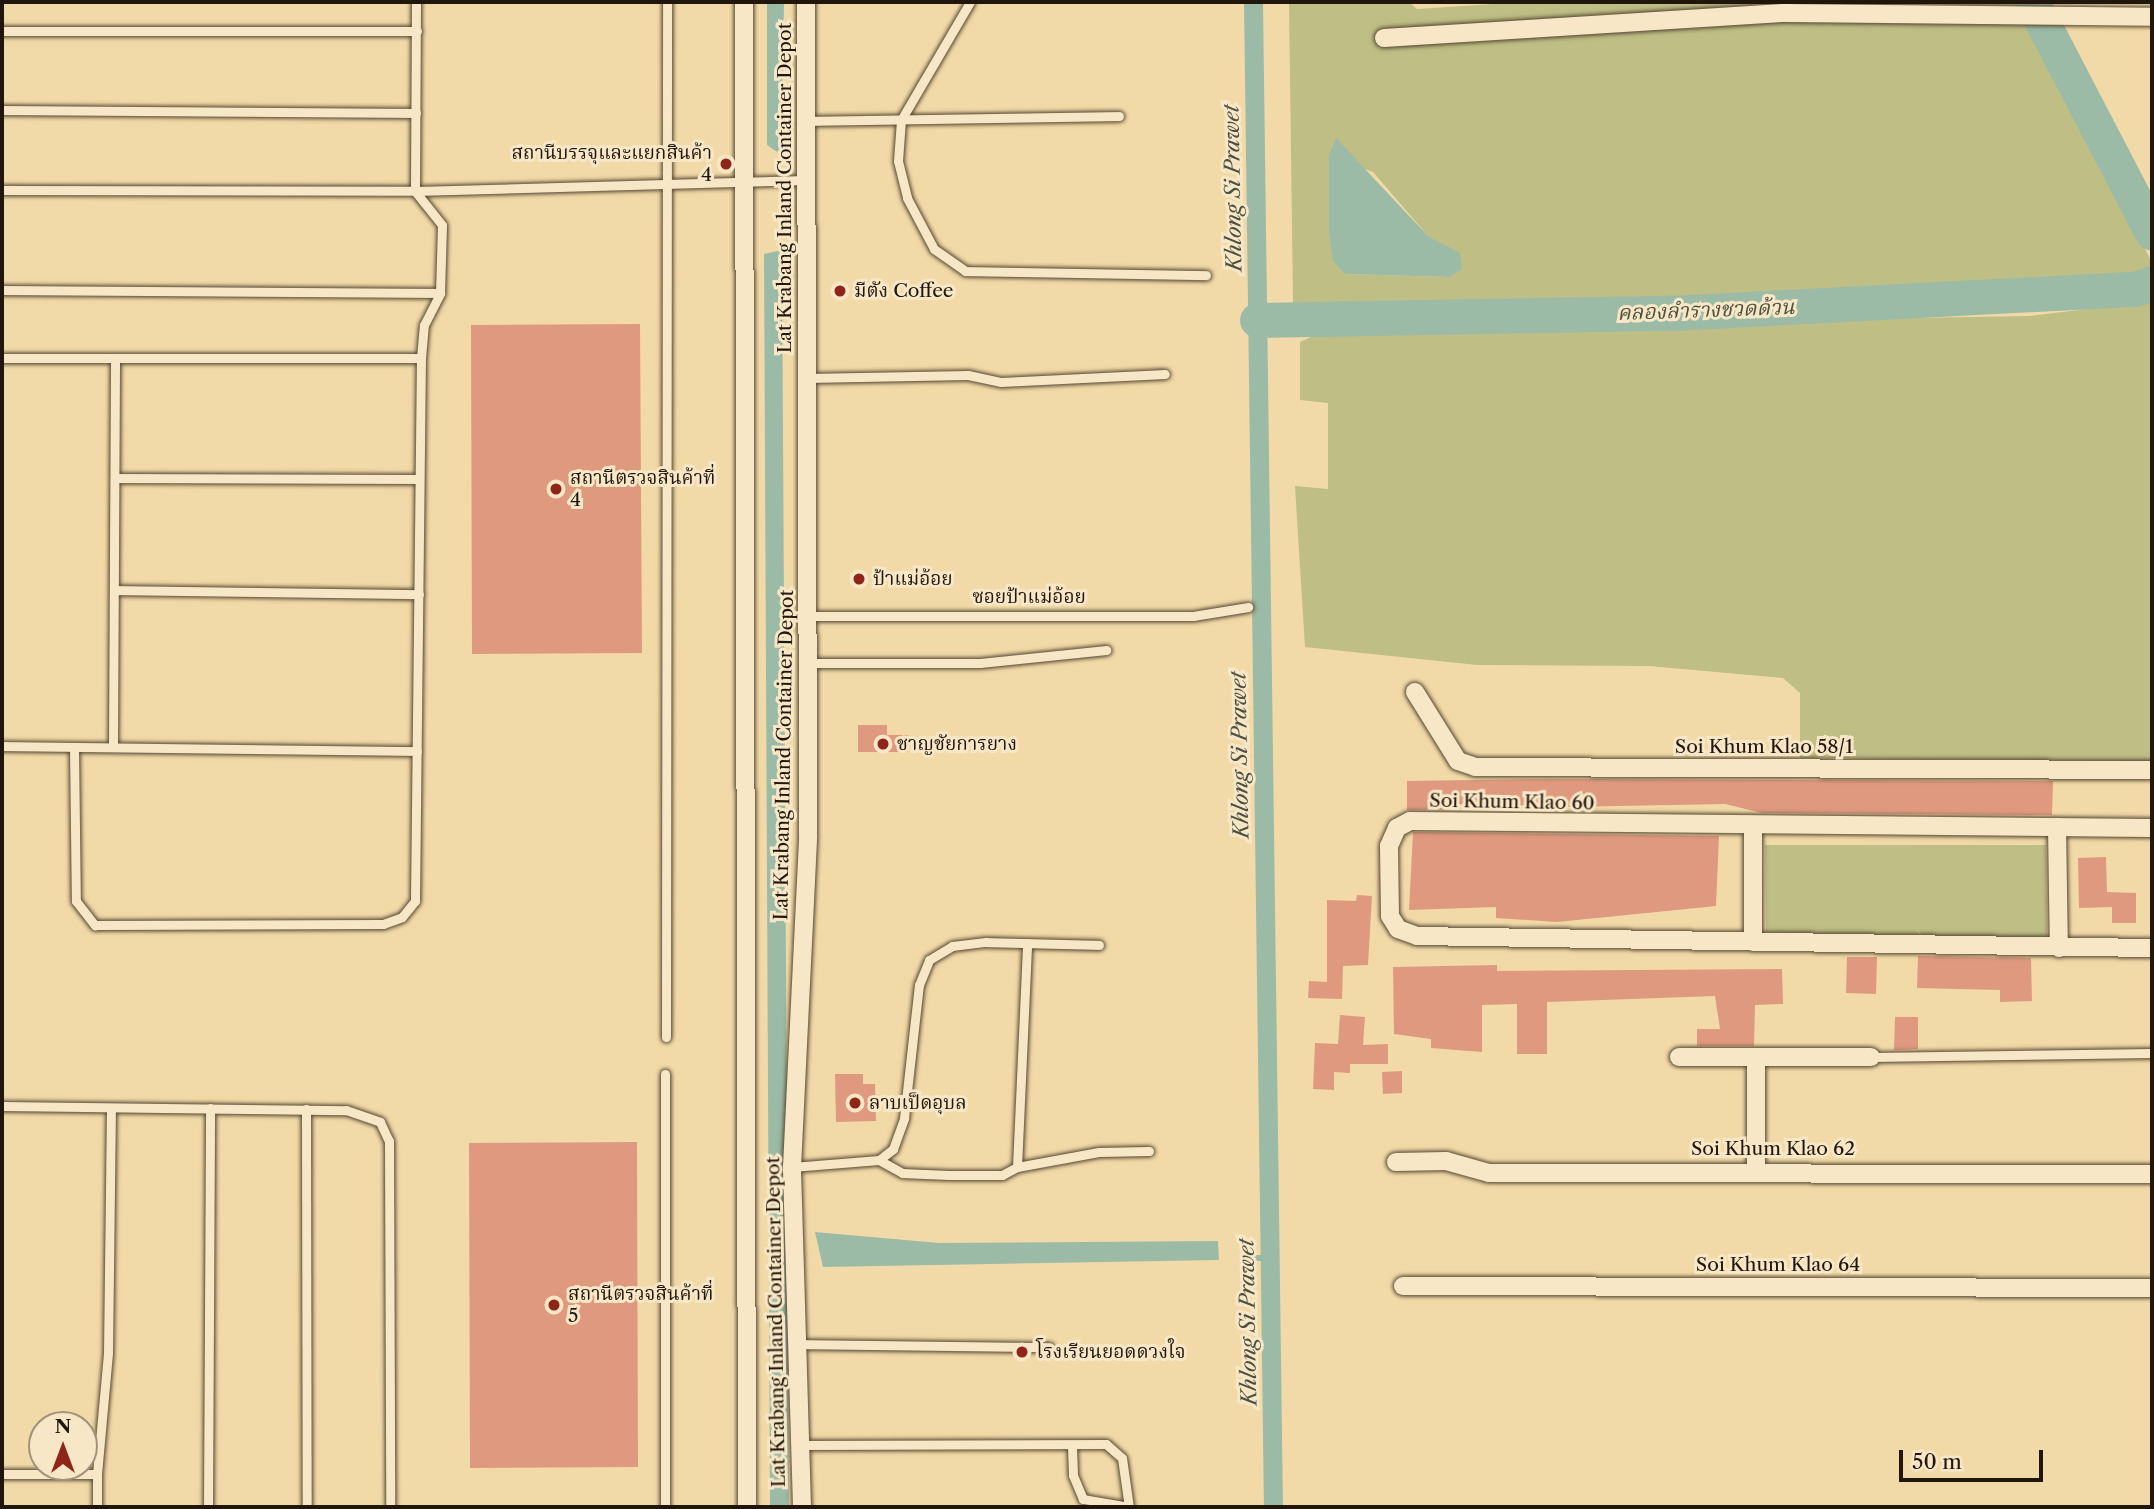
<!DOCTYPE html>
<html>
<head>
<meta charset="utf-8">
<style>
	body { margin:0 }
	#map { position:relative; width:2154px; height:1509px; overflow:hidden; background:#f2daa8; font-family:"Libre Caslon Text","Noto Serif Thai",serif }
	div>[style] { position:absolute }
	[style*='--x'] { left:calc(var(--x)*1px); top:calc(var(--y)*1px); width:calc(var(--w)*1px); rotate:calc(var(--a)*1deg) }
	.green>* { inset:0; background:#bebe85 }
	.water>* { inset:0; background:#9bbba6 }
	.stream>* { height:6px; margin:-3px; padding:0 3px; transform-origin:3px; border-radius:3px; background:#9bbba6 }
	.canal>* { height:19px; margin:-9.5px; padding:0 9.5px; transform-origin:9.5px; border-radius:9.5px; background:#9bbba6 }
	.river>* { height:35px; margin:-17.5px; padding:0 17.5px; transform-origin:17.5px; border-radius:17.5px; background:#9bbba6 }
	.building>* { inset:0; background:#df997f }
	.roads { filter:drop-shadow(0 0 2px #554732) drop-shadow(0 0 2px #554732) }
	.service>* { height:9px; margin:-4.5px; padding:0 4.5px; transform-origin:4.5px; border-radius:4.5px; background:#f7e7c6 }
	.minor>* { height:18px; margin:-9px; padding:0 9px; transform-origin:9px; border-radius:9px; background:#f7e7c6 }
	.dots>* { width:19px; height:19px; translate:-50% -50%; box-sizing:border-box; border:4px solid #f7e7c6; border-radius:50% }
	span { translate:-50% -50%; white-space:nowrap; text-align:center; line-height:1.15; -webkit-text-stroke:6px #f7e7c6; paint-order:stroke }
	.poi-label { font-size:19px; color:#21160b }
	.right { translate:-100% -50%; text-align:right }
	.left { translate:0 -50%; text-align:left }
	.street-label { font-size:19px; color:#21160b }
	.water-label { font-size:21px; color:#4c5041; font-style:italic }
	.frame { position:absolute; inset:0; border:4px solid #21160b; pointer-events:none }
	.north { position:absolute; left:28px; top:1411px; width:70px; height:70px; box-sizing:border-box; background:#f7e7c6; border:2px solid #a1937b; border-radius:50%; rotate:0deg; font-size:19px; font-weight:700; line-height:28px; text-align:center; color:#21160b }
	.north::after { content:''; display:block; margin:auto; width:24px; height:32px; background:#8f2418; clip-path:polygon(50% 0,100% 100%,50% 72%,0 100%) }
	.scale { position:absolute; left:1899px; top:1450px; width:144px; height:32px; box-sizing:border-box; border:4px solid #21160b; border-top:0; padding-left:9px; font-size:21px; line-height:24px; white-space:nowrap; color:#21160b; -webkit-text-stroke:5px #f7e7c6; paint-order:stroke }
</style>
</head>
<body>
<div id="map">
	<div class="green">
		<i style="clip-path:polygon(evenodd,1289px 2px,1409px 2px,1417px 9px,1525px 2px,2022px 2px,2152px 263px,2143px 277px,2114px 284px,1314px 311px,1293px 303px,1289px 2px,1329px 156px,1373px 172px,1428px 236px,1460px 254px,1449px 277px,1345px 274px,1329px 156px)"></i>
		<i style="clip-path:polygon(2152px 301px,2152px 761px,1800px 758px,1800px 693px,1783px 678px,1649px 666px,1477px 665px,1305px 647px,1295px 486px,1328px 489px,1328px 403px,1300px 400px,1300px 342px,1331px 328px,2030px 316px)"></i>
		<i style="clip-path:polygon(1765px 845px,2046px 845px,2047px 939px,1924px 938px,1916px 928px,1921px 937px,1766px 932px)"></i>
	</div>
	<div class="water">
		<i style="clip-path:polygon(767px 2px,784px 2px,782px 147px,777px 152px,767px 145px)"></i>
		<i style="clip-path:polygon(1336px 138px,1428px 236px,1460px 253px,1462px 269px,1449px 277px,1345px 274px,1333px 261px,1329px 232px,1329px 156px)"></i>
		<i style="clip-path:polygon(782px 250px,789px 1507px,770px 1507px,764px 254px)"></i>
		<i style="clip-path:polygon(815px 1232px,939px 1243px,1218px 1241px,1219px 1260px,823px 1267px)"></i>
	</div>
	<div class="stream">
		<i style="--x:1249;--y:1258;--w:21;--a:0"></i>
	</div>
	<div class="canal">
		<i style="--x:1253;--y:2;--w:1505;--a:89.24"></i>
	</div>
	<div class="river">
		<i style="--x:2032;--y:2;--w:260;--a:62.5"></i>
		<i style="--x:1257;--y:320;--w:415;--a:-1"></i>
		<i style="--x:1672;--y:313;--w:464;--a:-3"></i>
		<i style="--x:2135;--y:289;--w:18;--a:-19"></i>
	</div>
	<div class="building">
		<i style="clip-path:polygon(640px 324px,642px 653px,472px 654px,471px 325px)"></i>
		<i style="clip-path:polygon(858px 725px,887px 725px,887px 735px,908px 735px,908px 752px,858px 752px)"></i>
		<i style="clip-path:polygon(1547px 779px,2053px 781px,2052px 815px,1762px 813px,1725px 804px,1407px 810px,1407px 781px)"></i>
		<i style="clip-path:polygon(1413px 832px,1719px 836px,1716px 906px,1557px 922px,1496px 918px,1496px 907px,1409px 910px)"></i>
		<i style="clip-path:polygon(2106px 857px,2107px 892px,2136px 893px,2136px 923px,2112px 923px,2112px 907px,2079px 908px,2078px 858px)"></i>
		<i style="clip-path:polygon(1357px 895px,1372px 896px,1368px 965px,1343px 966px,1342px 999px,1308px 998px,1309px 981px,1327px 982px,1327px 900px,1356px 901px)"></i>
		<i style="clip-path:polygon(1918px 956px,2031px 958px,2032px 1001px,2000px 1002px,2000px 990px,1917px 988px)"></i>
		<i style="clip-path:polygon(1847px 957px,1877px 957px,1876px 994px,1846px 993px)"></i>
		<i style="clip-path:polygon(1497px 965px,1497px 971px,1782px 969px,1783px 1004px,1755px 1005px,1754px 1046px,1697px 1046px,1697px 1029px,1720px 1029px,1715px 996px,1547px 1002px,1547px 1054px,1517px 1054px,1517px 1004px,1482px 1005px,1482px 1052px,1431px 1048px,1431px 1039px,1394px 1034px,1393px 967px)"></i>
		<i style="clip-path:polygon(1340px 1015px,1365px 1017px,1363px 1045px,1388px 1044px,1388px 1064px,1350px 1064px,1350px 1073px,1334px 1072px,1334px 1090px,1313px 1089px,1315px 1043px,1338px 1044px)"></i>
		<i style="clip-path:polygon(1895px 1017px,1918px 1017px,1918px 1049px,1894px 1050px)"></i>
		<i style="clip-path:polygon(1402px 1071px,1402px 1093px,1383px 1094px,1382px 1072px)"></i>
		<i style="clip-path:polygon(835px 1074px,863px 1074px,863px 1084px,875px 1084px,876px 1121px,836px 1122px)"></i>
		<i style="clip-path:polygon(637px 1142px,638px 1467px,470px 1468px,469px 1143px)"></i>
	</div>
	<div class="roads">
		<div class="service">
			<i style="--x:970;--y:2;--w:137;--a:120.3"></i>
			<i style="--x:901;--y:120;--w:41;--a:94.2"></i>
			<i style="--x:898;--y:161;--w:38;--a:76"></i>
			<i style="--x:907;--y:198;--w:58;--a:62.1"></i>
			<i style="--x:934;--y:249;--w:38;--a:35"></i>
			<i style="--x:965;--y:271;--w:241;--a:1"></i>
			<i style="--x:2;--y:31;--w:415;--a:0"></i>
			<i style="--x:2;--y:110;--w:414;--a:0.4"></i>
			<i style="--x:806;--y:121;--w:313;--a:-0.9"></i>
			<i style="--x:2;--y:190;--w:413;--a:0.1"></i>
			<i style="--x:415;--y:191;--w:391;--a:-1.6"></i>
			<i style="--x:2;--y:290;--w:438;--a:0.4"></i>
			<i style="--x:2;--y:358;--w:419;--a:0"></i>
			<i style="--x:807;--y:378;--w:161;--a:-1.1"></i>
			<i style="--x:968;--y:375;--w:34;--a:12"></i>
			<i style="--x:1001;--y:382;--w:164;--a:-2.8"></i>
			<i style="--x:115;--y:478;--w:303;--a:0.2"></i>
			<i style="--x:114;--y:590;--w:305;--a:0.8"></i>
			<i style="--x:808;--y:616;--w:385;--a:0"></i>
			<i style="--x:1193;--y:616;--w:56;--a:-9.3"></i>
			<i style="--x:808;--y:663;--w:172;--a:0"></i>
			<i style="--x:980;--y:663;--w:127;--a:-5.9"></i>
			<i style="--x:2;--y:746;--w:415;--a:0.7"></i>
			<i style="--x:74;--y:747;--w:154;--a:89.3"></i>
			<i style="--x:76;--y:901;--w:31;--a:52"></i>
			<i style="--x:95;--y:925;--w:288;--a:-0.2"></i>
			<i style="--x:383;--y:924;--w:20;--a:-20"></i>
			<i style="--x:402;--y:917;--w:21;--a:-51"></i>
			<i style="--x:415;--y:901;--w:543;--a:-89.37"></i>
			<i style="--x:421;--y:358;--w:33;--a:-85"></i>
			<i style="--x:424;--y:325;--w:36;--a:-63"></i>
			<i style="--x:440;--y:293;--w:68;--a:-88.3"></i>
			<i style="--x:442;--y:225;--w:43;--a:-128.5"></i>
			<i style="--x:415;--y:191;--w:189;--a:-89.7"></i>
			<i style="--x:113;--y:747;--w:388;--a:-89.7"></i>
			<i style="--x:666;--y:1037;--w:1035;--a:-89.94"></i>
			<i style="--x:1871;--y:1057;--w:281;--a:-0.8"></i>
			<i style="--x:665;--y:1074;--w:433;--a:90"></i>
			<i style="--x:2;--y:1106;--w:344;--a:0.7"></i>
			<i style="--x:346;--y:1110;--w:36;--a:19"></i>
			<i style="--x:380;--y:1122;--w:21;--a:65"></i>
			<i style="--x:389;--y:1141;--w:366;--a:89.8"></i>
			<i style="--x:306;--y:1109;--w:398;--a:89.9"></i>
			<i style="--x:879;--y:1160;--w:26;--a:29"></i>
			<i style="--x:902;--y:1173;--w:47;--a:2.4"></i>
			<i style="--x:949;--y:1175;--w:53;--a:0"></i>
			<i style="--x:1002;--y:1175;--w:17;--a:-28"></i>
			<i style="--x:1017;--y:1167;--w:224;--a:-87.4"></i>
			<i style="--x:792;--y:1167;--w:87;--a:-4.6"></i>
			<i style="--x:879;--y:1160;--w:18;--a:-38"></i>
			<i style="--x:893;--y:1149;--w:33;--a:-70"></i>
			<i style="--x:904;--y:1118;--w:134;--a:-83.6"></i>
			<i style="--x:919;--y:985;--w:27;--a:-68"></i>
			<i style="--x:929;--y:960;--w:27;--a:-31"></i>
			<i style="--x:952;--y:946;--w:34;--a:-7"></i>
			<i style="--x:986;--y:942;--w:113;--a:1.5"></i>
			<i style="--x:1017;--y:1167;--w:83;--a:-10.4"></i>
			<i style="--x:1099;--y:1152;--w:50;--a:-1.1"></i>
			<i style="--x:795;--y:1344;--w:254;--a:0.7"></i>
			<i style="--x:798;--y:1445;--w:308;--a:-0.2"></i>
			<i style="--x:1106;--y:1444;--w:21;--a:41"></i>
			<i style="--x:1122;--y:1458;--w:49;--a:81.9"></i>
			<i style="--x:1129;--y:1507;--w:47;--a:-170.1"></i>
			<i style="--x:1083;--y:1499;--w:26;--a:-113"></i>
			<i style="--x:1073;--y:1475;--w:30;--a:-92"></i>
			<i style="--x:2;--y:1474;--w:95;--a:0"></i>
			<i style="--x:97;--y:1474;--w:33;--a:90"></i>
			<i style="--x:97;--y:1474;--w:122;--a:-84.8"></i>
			<i style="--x:108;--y:1352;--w:244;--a:-89.3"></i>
			<i style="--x:208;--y:1507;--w:399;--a:-89.7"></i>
		</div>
		<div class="minor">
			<i style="--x:744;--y:2;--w:1505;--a:89.89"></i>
			<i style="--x:1384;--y:38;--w:403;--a:-3.6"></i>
			<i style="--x:1786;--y:13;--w:366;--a:0.6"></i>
			<i style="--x:1415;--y:692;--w:81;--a:58.1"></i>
			<i style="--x:1458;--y:761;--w:18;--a:19"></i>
			<i style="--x:1475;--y:767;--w:677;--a:0.25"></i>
			<i style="--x:2057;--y:827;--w:121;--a:89.1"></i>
			<i style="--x:2152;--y:828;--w:742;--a:-179.46"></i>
			<i style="--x:1410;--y:821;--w:15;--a:152"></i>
			<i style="--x:1397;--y:828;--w:20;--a:114"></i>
			<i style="--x:1389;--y:846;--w:70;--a:89.2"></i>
			<i style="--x:1390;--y:916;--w:15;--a:58"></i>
			<i style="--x:1398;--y:929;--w:20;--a:20"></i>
			<i style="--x:1417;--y:936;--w:735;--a:0.94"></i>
			<i style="--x:1753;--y:942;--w:114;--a:-90"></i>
			<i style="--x:1679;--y:1057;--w:192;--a:0"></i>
			<i style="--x:1756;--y:1057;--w:113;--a:90"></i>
			<i style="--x:1396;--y:1162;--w:50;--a:-1.1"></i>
			<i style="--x:1446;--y:1161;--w:45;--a:15.6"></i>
			<i style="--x:1489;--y:1173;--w:663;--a:0.09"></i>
			<i style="--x:1403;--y:1286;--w:749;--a:0.15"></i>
			<i style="--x:802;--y:1507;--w:340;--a:-91.7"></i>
			<i style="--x:792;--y:1167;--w:332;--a:-87.2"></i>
			<i style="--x:808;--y:835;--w:833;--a:-90.14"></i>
		</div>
	</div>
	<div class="dots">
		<i style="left:726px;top:164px;background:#8f2418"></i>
		<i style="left:840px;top:291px;background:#8f2418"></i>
		<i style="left:556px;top:489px;background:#8f2418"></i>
		<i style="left:859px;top:579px;background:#8f2418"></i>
		<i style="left:883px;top:744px;background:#8f2418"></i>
		<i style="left:855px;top:1103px;background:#8f2418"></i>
		<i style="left:554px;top:1305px;background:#8f2418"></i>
		<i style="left:1022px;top:1352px;background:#8f2418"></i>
	</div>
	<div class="poi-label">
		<span class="right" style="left:712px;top:164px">สถานีบรรจุและแยกสินค้า<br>4</span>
		<span class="left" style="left:854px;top:291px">มีตัง Coffee</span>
		<span class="left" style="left:570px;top:489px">สถานีตรวจสินค้าที่<br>4</span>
		<span class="left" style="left:873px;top:579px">ป้าแม่อ้อย</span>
		<span class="left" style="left:897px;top:744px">ชาญชัยการยาง</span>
		<span class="left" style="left:869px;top:1103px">ลาบเป็ดอุบล</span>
		<span class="left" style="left:568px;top:1305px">สถานีตรวจสินค้าที่<br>5</span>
		<span class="left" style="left:1036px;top:1352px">โรงเรียนยอดดวงใจ</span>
	</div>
	<div class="street-label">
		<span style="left:785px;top:188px;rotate:-90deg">Lat Krabang Inland Container Depot</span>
		<span style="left:1029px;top:597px">ซอยป้าแม่อ้อย</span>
		<span style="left:1764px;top:747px">Soi Khum Klao 58/1</span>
		<span style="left:784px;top:755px;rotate:-89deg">Lat Krabang Inland Container Depot</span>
		<span style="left:1512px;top:802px;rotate:1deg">Soi Khum Klao 60</span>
		<span style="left:1773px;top:1149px">Soi Khum Klao 62</span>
		<span style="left:1778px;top:1265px">Soi Khum Klao 64</span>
		<span style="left:776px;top:1322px;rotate:-91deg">Lat Krabang Inland Container Depot</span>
	</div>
	<div class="water-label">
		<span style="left:1233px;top:188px;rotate:-91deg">Khlong Si Prawet</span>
		<span style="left:1706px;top:310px;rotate:-2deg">คลองลำรางชวดด้วน</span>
		<span style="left:1240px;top:755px;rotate:-91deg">Khlong Si Prawet</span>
		<span style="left:1248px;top:1322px;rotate:-91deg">Khlong Si Prawet</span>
	</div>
	<div class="frame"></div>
	<div class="north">N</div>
	<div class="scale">50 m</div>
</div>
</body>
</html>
